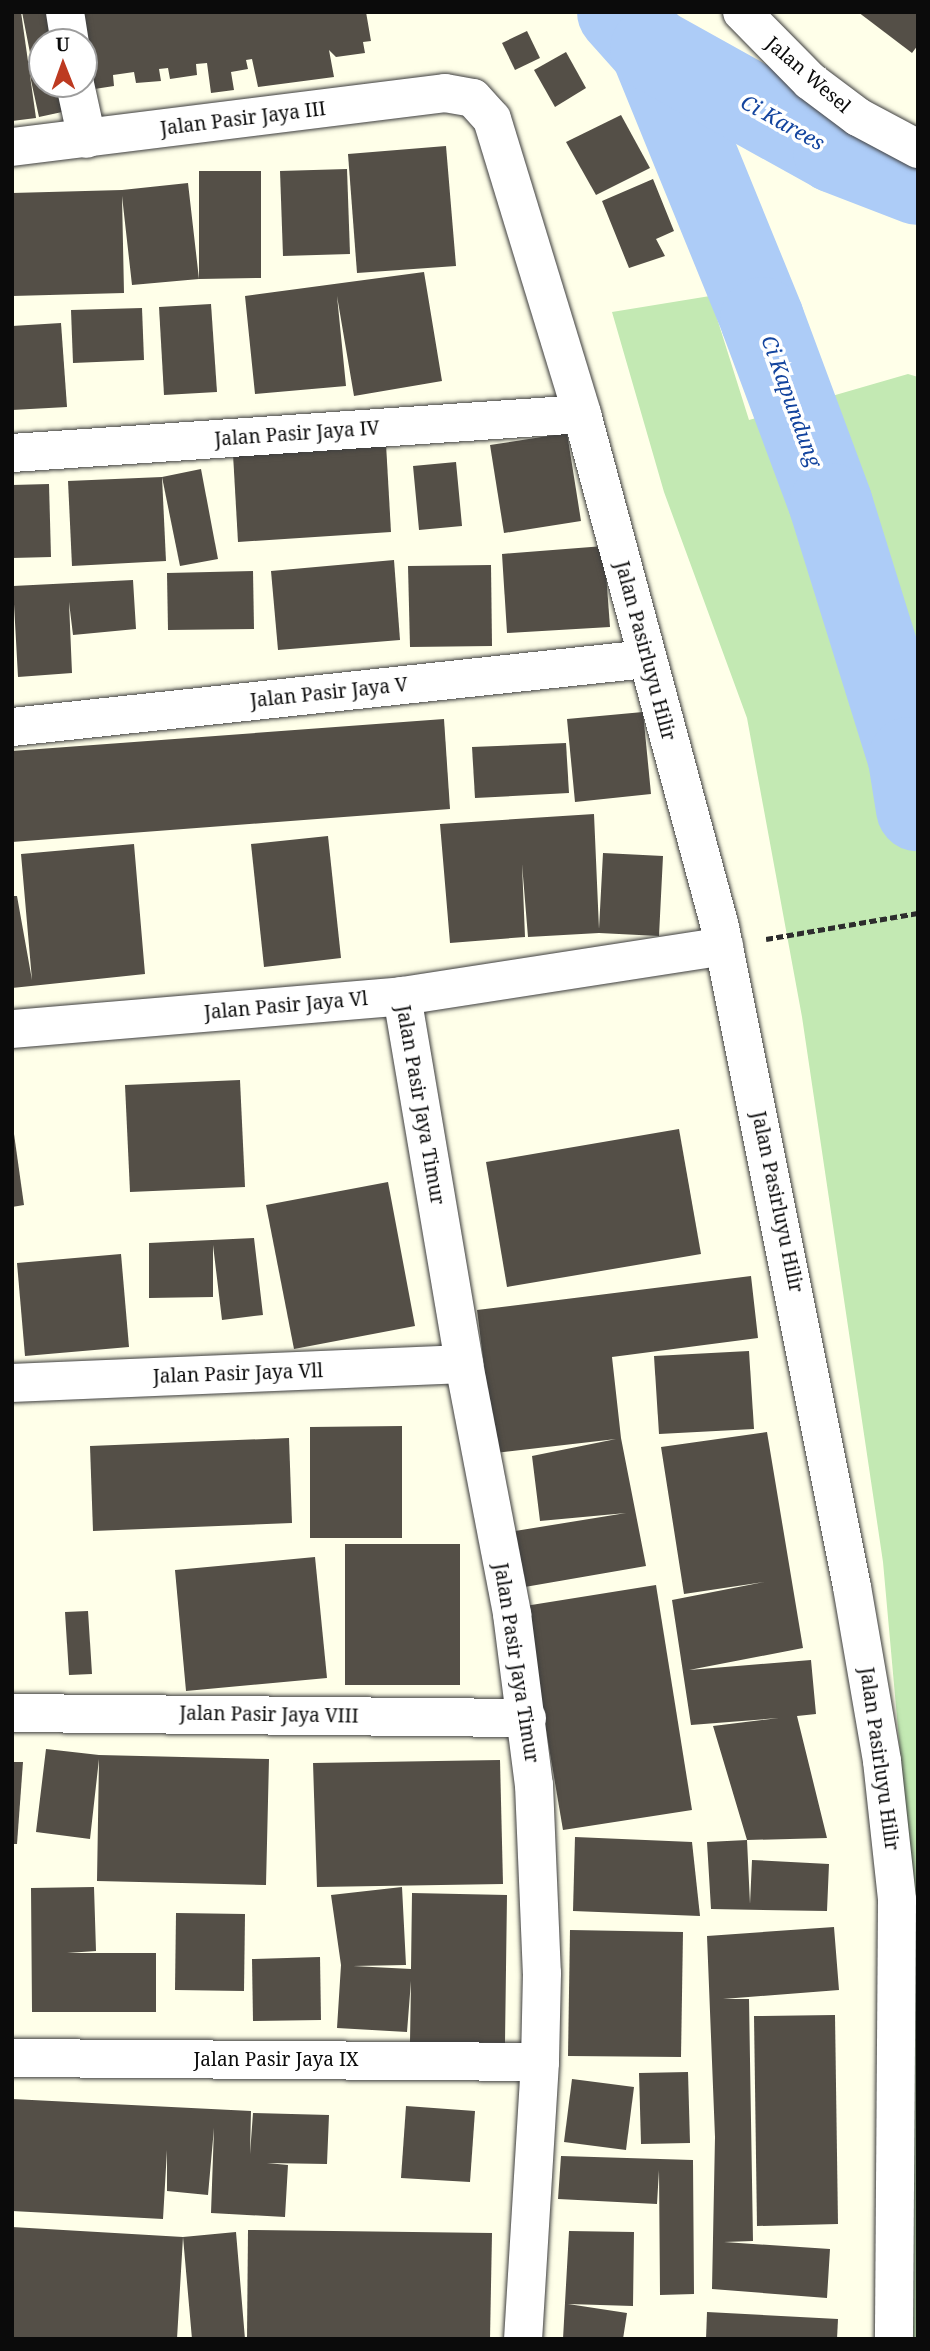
<!DOCTYPE html>
<html>
<head>
<meta charset="utf-8">
<style>
	body { margin:0 }
	#map { position:relative; width:930px; height:2351px; overflow:hidden; background:#ffffe9; font-family:"Noto Serif",serif }
	div>[style] { position:absolute }
	[style*='--x'] { left:calc(var(--x)*1px); top:calc(var(--y)*1px); width:calc(var(--w)*1px); rotate:calc(var(--a)*1deg) }
	.green>* { inset:0; background:#c3e9b3 }
	.river>* { height:84px; margin:-42px; padding:0 42px; transform-origin:42px; border-radius:42px; background:#adccf7 }
	.building>* { inset:0; background:#544f47 }
	.path>* { height:4.5px; margin-top:-2.25px; transform-origin:0; background:repeating-linear-gradient(90deg,#2d2d2d 0 7px,transparent 0 10.5px) }
	.roads { filter:drop-shadow(0 0 2px #3e3e3e) drop-shadow(0 0 2px #3e3e3e) }
	.minor>* { height:38px; margin:-19px; padding:0 19px; transform-origin:19px; border-radius:19px; background:#fff }
	span { translate:-50% -50%; white-space:nowrap; text-align:center; line-height:1.15; -webkit-text-stroke:7px #fff; paint-order:stroke }
	.street-label { font-size:19px; color:#0b0b0b }
	.water-label { font-size:21px; color:#13449e; font-style:italic }
	.frame { position:absolute; inset:0; border:14px solid #0b0b0b; pointer-events:none }
	.north { position:absolute; left:28px; top:28px; width:70px; height:70px; box-sizing:border-box; background:#fff; border:2px solid #9d9d9d; border-radius:50%; rotate:359deg; font-size:19px; font-weight:700; line-height:28px; text-align:center; color:#0b0b0b }
	.north::after { content:''; display:block; margin:auto; width:24px; height:32px; background:#bd3a21; clip-path:polygon(50% 0,100% 100%,50% 72%,0 100%) }
</style>
</head>
<body>
<div id="map">
	<div class="green">
		<i style="clip-path:polygon(710px 296px,749px 420px,908px 374px,918px 377px,918px 2339px,907px 2339px,915px 2095px,907px 1829px,883px 1562px,802px 1017px,747px 718px,664px 492px,612px 312px)"></i>
	</div>
	<div class="river">
		<i style="--x:619;--y:12;--w:50;--a:48.3"></i>
		<i style="--x:652;--y:49;--w:292;--a:67.8"></i>
		<i style="--x:762;--y:319;--w:198;--a:69.6"></i>
		<i style="--x:831;--y:505;--w:266;--a:72.7"></i>
		<i style="--x:910;--y:759;--w:51;--a:80.9"></i>
		<i style="--x:652;--y:49;--w:210;--a:29.1"></i>
		<i style="--x:835;--y:151;--w:89;--a:21.1"></i>
	</div>
	<div class="building">
		<i style="clip-path:polygon(12px 12px,21px 12px,36px 118px,12px 121px)"></i>
		<i style="clip-path:polygon(22px 12px,55px 12px,61px 42px,42px 42px,42px 55px,31px 58px)"></i>
		<i style="clip-path:polygon(68px 12px,366px 12px,371px 41px,363px 42px,365px 53px,336px 57px,329px 50px,334px 77px,258px 87px,252px 59px,246px 60px,248px 69px,231px 72px,234px 90px,211px 93px,207px 63px,196px 64px,197px 75px,170px 79px,168px 68px,159px 69px,161px 81px,136px 83px,134px 72px,113px 75px,114px 86px,88px 90px,84px 42px)"></i>
		<i style="clip-path:polygon(858px 12px,918px 12px,918px 45px,912px 53px)"></i>
		<i style="clip-path:polygon(527px 31px,540px 58px,515px 70px,502px 43px)"></i>
		<i style="clip-path:polygon(566px 52px,586px 88px,555px 107px,534px 70px)"></i>
		<i style="clip-path:polygon(42px 58px,42px 84px,70px 84px,76px 109px,39px 117px,27px 62px)"></i>
		<i style="clip-path:polygon(621px 115px,650px 168px,596px 195px,566px 142px)"></i>
		<i style="clip-path:polygon(446px 146px,456px 266px,357px 273px,348px 154px)"></i>
		<i style="clip-path:polygon(347px 169px,350px 254px,283px 256px,280px 171px)"></i>
		<i style="clip-path:polygon(199px 171px,261px 171px,261px 278px,199px 279px)"></i>
		<i style="clip-path:polygon(653px 179px,674px 231px,656px 239px,665px 256px,629px 268px,602px 201px)"></i>
		<i style="clip-path:polygon(188px 183px,199px 279px,132px 285px,122px 196px,124px 293px,12px 296px,12px 193px,122px 190px)"></i>
		<i style="clip-path:polygon(424px 272px,442px 381px,354px 396px,337px 296px,346px 386px,255px 394px,245px 296px)"></i>
		<i style="clip-path:polygon(211px 304px,217px 392px,164px 395px,159px 307px)"></i>
		<i style="clip-path:polygon(142px 308px,144px 360px,73px 363px,71px 310px)"></i>
		<i style="clip-path:polygon(61px 323px,67px 407px,12px 410px,12px 326px)"></i>
		<i style="clip-path:polygon(567px 433px,581px 521px,504px 533px,490px 445px)"></i>
		<i style="clip-path:polygon(386px 444px,391px 532px,238px 542px,233px 454px)"></i>
		<i style="clip-path:polygon(456px 462px,462px 526px,419px 530px,413px 466px)"></i>
		<i style="clip-path:polygon(201px 469px,218px 559px,180px 566px,162px 477px)"></i>
		<i style="clip-path:polygon(162px 477px,166px 561px,72px 566px,68px 481px)"></i>
		<i style="clip-path:polygon(49px 484px,51px 557px,12px 558px,12px 485px)"></i>
		<i style="clip-path:polygon(604px 546px,610px 627px,507px 633px,502px 554px)"></i>
		<i style="clip-path:polygon(394px 560px,400px 640px,278px 650px,271px 571px)"></i>
		<i style="clip-path:polygon(491px 565px,492px 646px,410px 647px,408px 566px)"></i>
		<i style="clip-path:polygon(253px 571px,254px 629px,168px 630px,167px 573px)"></i>
		<i style="clip-path:polygon(133px 580px,136px 629px,73px 635px,69px 602px,72px 673px,18px 677px,13px 586px)"></i>
		<i style="clip-path:polygon(643px 712px,651px 794px,575px 802px,567px 719px)"></i>
		<i style="clip-path:polygon(444px 719px,450px 809px,12px 842px,12px 751px)"></i>
		<i style="clip-path:polygon(566px 743px,569px 793px,475px 798px,472px 747px)"></i>
		<i style="clip-path:polygon(594px 814px,599px 929px,603px 853px,663px 856px,659px 936px,599px 933px,528px 937px,522px 864px,525px 937px,450px 943px,440px 824px)"></i>
		<i style="clip-path:polygon(328px 836px,341px 958px,264px 967px,251px 844px)"></i>
		<i style="clip-path:polygon(134px 844px,145px 974px,12px 988px,12px 896px,17px 896px,32px 980px,21px 854px)"></i>
		<i style="clip-path:polygon(240px 1080px,245px 1187px,130px 1192px,125px 1085px)"></i>
		<i style="clip-path:polygon(679px 1129px,701px 1254px,507px 1287px,486px 1162px)"></i>
		<i style="clip-path:polygon(14px 1134px,24px 1205px,12px 1207px,12px 1135px)"></i>
		<i style="clip-path:polygon(388px 1182px,415px 1326px,294px 1349px,266px 1205px)"></i>
		<i style="clip-path:polygon(254px 1238px,263px 1315px,222px 1320px,213px 1245px,213px 1297px,149px 1298px,149px 1243px)"></i>
		<i style="clip-path:polygon(121px 1254px,129px 1347px,25px 1356px,17px 1263px)"></i>
		<i style="clip-path:polygon(751px 1276px,758px 1338px,612px 1357px,621px 1438px,646px 1566px,519px 1588px,509px 1532px,626px 1513px,540px 1521px,532px 1456px,616px 1439px,495px 1453px,477px 1310px)"></i>
		<i style="clip-path:polygon(749px 1351px,754px 1429px,659px 1434px,654px 1356px)"></i>
		<i style="clip-path:polygon(402px 1426px,402px 1538px,310px 1538px,310px 1427px)"></i>
		<i style="clip-path:polygon(767px 1432px,803px 1648px,689px 1670px,811px 1660px,816px 1714px,797px 1716px,827px 1838px,747px 1840px,713px 1726px,779px 1718px,691px 1725px,672px 1600px,764px 1582px,684px 1594px,661px 1447px)"></i>
		<i style="clip-path:polygon(289px 1438px,292px 1523px,93px 1531px,90px 1446px)"></i>
		<i style="clip-path:polygon(345px 1544px,460px 1544px,460px 1685px,345px 1685px)"></i>
		<i style="clip-path:polygon(315px 1557px,327px 1678px,186px 1691px,175px 1570px)"></i>
		<i style="clip-path:polygon(656px 1585px,692px 1810px,563px 1830px,525px 1606px)"></i>
		<i style="clip-path:polygon(88px 1611px,92px 1674px,69px 1675px,65px 1612px)"></i>
		<i style="clip-path:polygon(46px 1749px,99px 1755px,269px 1759px,266px 1885px,97px 1881px,99px 1759px,90px 1839px,36px 1832px)"></i>
		<i style="clip-path:polygon(500px 1760px,503px 1884px,317px 1887px,313px 1763px)"></i>
		<i style="clip-path:polygon(12px 1762px,23px 1762px,17px 1844px,12px 1844px)"></i>
		<i style="clip-path:polygon(575px 1837px,692px 1842px,700px 1916px,573px 1911px)"></i>
		<i style="clip-path:polygon(747px 1840px,750px 1904px,752px 1860px,829px 1864px,827px 1911px,711px 1909px,707px 1842px)"></i>
		<i style="clip-path:polygon(94px 1887px,96px 1951px,67px 1953px,156px 1953px,156px 2012px,32px 2012px,31px 1888px)"></i>
		<i style="clip-path:polygon(402px 1887px,406px 1965px,353px 1966px,411px 1969px,412px 1893px,507px 1895px,505px 2043px,410px 2042px,411px 1981px,407px 2032px,337px 2028px,341px 1965px,331px 1895px)"></i>
		<i style="clip-path:polygon(176px 1913px,245px 1914px,244px 1991px,175px 1990px)"></i>
		<i style="clip-path:polygon(834px 1927px,839px 1990px,723px 1999px,749px 1999px,753px 2241px,724px 2242px,830px 2249px,827px 2298px,712px 2289px,715px 2137px,707px 1936px)"></i>
		<i style="clip-path:polygon(570px 1930px,683px 1932px,681px 2057px,568px 2056px)"></i>
		<i style="clip-path:polygon(320px 1957px,321px 2020px,253px 2021px,252px 1959px)"></i>
		<i style="clip-path:polygon(835px 2015px,838px 2224px,757px 2226px,754px 2016px)"></i>
		<i style="clip-path:polygon(688px 2072px,690px 2143px,641px 2144px,639px 2073px)"></i>
		<i style="clip-path:polygon(572px 2079px,634px 2087px,626px 2150px,564px 2142px)"></i>
		<i style="clip-path:polygon(12px 2099px,251px 2111px,250px 2154px,253px 2113px,329px 2115px,327px 2164px,267px 2163px,288px 2165px,285px 2217px,211px 2213px,214px 2128px,208px 2195px,167px 2191px,167px 2150px,163px 2219px,12px 2211px)"></i>
		<i style="clip-path:polygon(406px 2106px,475px 2111px,470px 2182px,401px 2178px)"></i>
		<i style="clip-path:polygon(561px 2156px,693px 2160px,694px 2294px,660px 2295px,659px 2170px,657px 2204px,558px 2199px)"></i>
		<i style="clip-path:polygon(12px 2227px,183px 2237px,236px 2232px,245px 2339px,192px 2339px,183px 2237px,177px 2339px,12px 2339px)"></i>
		<i style="clip-path:polygon(248px 2230px,492px 2233px,490px 2339px,247px 2339px)"></i>
		<i style="clip-path:polygon(569px 2231px,634px 2232px,633px 2306px,568px 2304px,627px 2313px,623px 2339px,563px 2339px)"></i>
		<i style="clip-path:polygon(707px 2312px,838px 2319px,837px 2339px,706px 2339px)"></i>
	</div>
	<div class="path">
		<i style="--x:766;--y:939;--w:154;--a:-9.7"></i>
	</div>
	<div class="roads">
		<div class="minor">
			<i style="--x:65;--y:12;--w:30;--a:81"></i>
			<i style="--x:742;--y:12;--w:97;--a:45.4"></i>
			<i style="--x:810;--y:81;--w:60;--a:36.9"></i>
			<i style="--x:858;--y:117;--w:68;--a:28.1"></i>
			<i style="--x:75;--y:84;--w:56;--a:77.7"></i>
			<i style="--x:12;--y:147;--w:436;--a:-7.1"></i>
			<i style="--x:445;--y:93;--w:28;--a:10"></i>
			<i style="--x:473;--y:98;--w:28;--a:48"></i>
			<i style="--x:492;--y:119;--w:308;--a:73"></i>
			<i style="--x:582;--y:414;--w:531;--a:74.94"></i>
			<i style="--x:720;--y:927;--w:673;--a:78.69"></i>
			<i style="--x:852;--y:1587;--w:177;--a:80.2"></i>
			<i style="--x:882;--y:1761;--w:140;--a:83.8"></i>
			<i style="--x:897;--y:1900;--w:439;--a:90.4"></i>
			<i style="--x:12;--y:453;--w:571;--a:-3.91"></i>
			<i style="--x:12;--y:727;--w:638;--a:-6.12"></i>
			<i style="--x:402;--y:996;--w:373;--a:80.4"></i>
			<i style="--x:464;--y:1364;--w:255;--a:79.1"></i>
			<i style="--x:512;--y:1614;--w:172;--a:82.7"></i>
			<i style="--x:534;--y:1785;--w:188;--a:87.6"></i>
			<i style="--x:542;--y:1973;--w:89;--a:91.3"></i>
			<i style="--x:540;--y:2062;--w:278;--a:93.5"></i>
			<i style="--x:12;--y:1029;--w:391;--a:-4.8"></i>
			<i style="--x:402;--y:996;--w:326;--a:-8.8"></i>
			<i style="--x:12;--y:1383;--w:452;--a:-2.4"></i>
			<i style="--x:12;--y:1713;--w:515;--a:0.56"></i>
			<i style="--x:12;--y:2058;--w:528;--a:0.43"></i>
		</div>
	</div>
	<div class="street-label">
		<span style="left:808px;top:75px;rotate:41deg">Jalan Wesel</span>
		<span style="left:243px;top:119px;rotate:-7deg">Jalan Pasir Jaya III</span>
		<span style="left:297px;top:434px;rotate:-4deg">Jalan Pasir Jaya IV</span>
		<span style="left:645px;top:651px;rotate:75deg">Jalan Pasirluyu Hilir</span>
		<span style="left:329px;top:693px;rotate:-6deg">Jalan Pasir Jaya V</span>
		<span style="left:286px;top:1006px;rotate:-5deg">Jalan Pasir Jaya Vl</span>
		<span style="left:420px;top:1105px;rotate:80deg">Jalan Pasir Jaya Timur</span>
		<span style="left:777px;top:1202px;rotate:78deg">Jalan Pasirluyu Hilir</span>
		<span style="left:238px;top:1374px;rotate:-2deg">Jalan Pasir Jaya Vll</span>
		<span style="left:516px;top:1663px;rotate:81deg">Jalan Pasir Jaya Timur</span>
		<span style="left:269px;top:1715px;rotate:1deg">Jalan Pasir Jaya VIII</span>
		<span style="left:879px;top:1759px;rotate:82deg">Jalan Pasirluyu Hilir</span>
		<span style="left:276px;top:2060px">Jalan Pasir Jaya IX</span>
	</div>
	<div class="water-label">
		<span style="left:783px;top:122px;rotate:29deg">Ci Karees</span>
		<span style="left:792px;top:401px;rotate:70deg">Ci Kapundung</span>
	</div>
	<div class="frame"></div>
	<div class="north">U</div>
</div>
</body>
</html>
